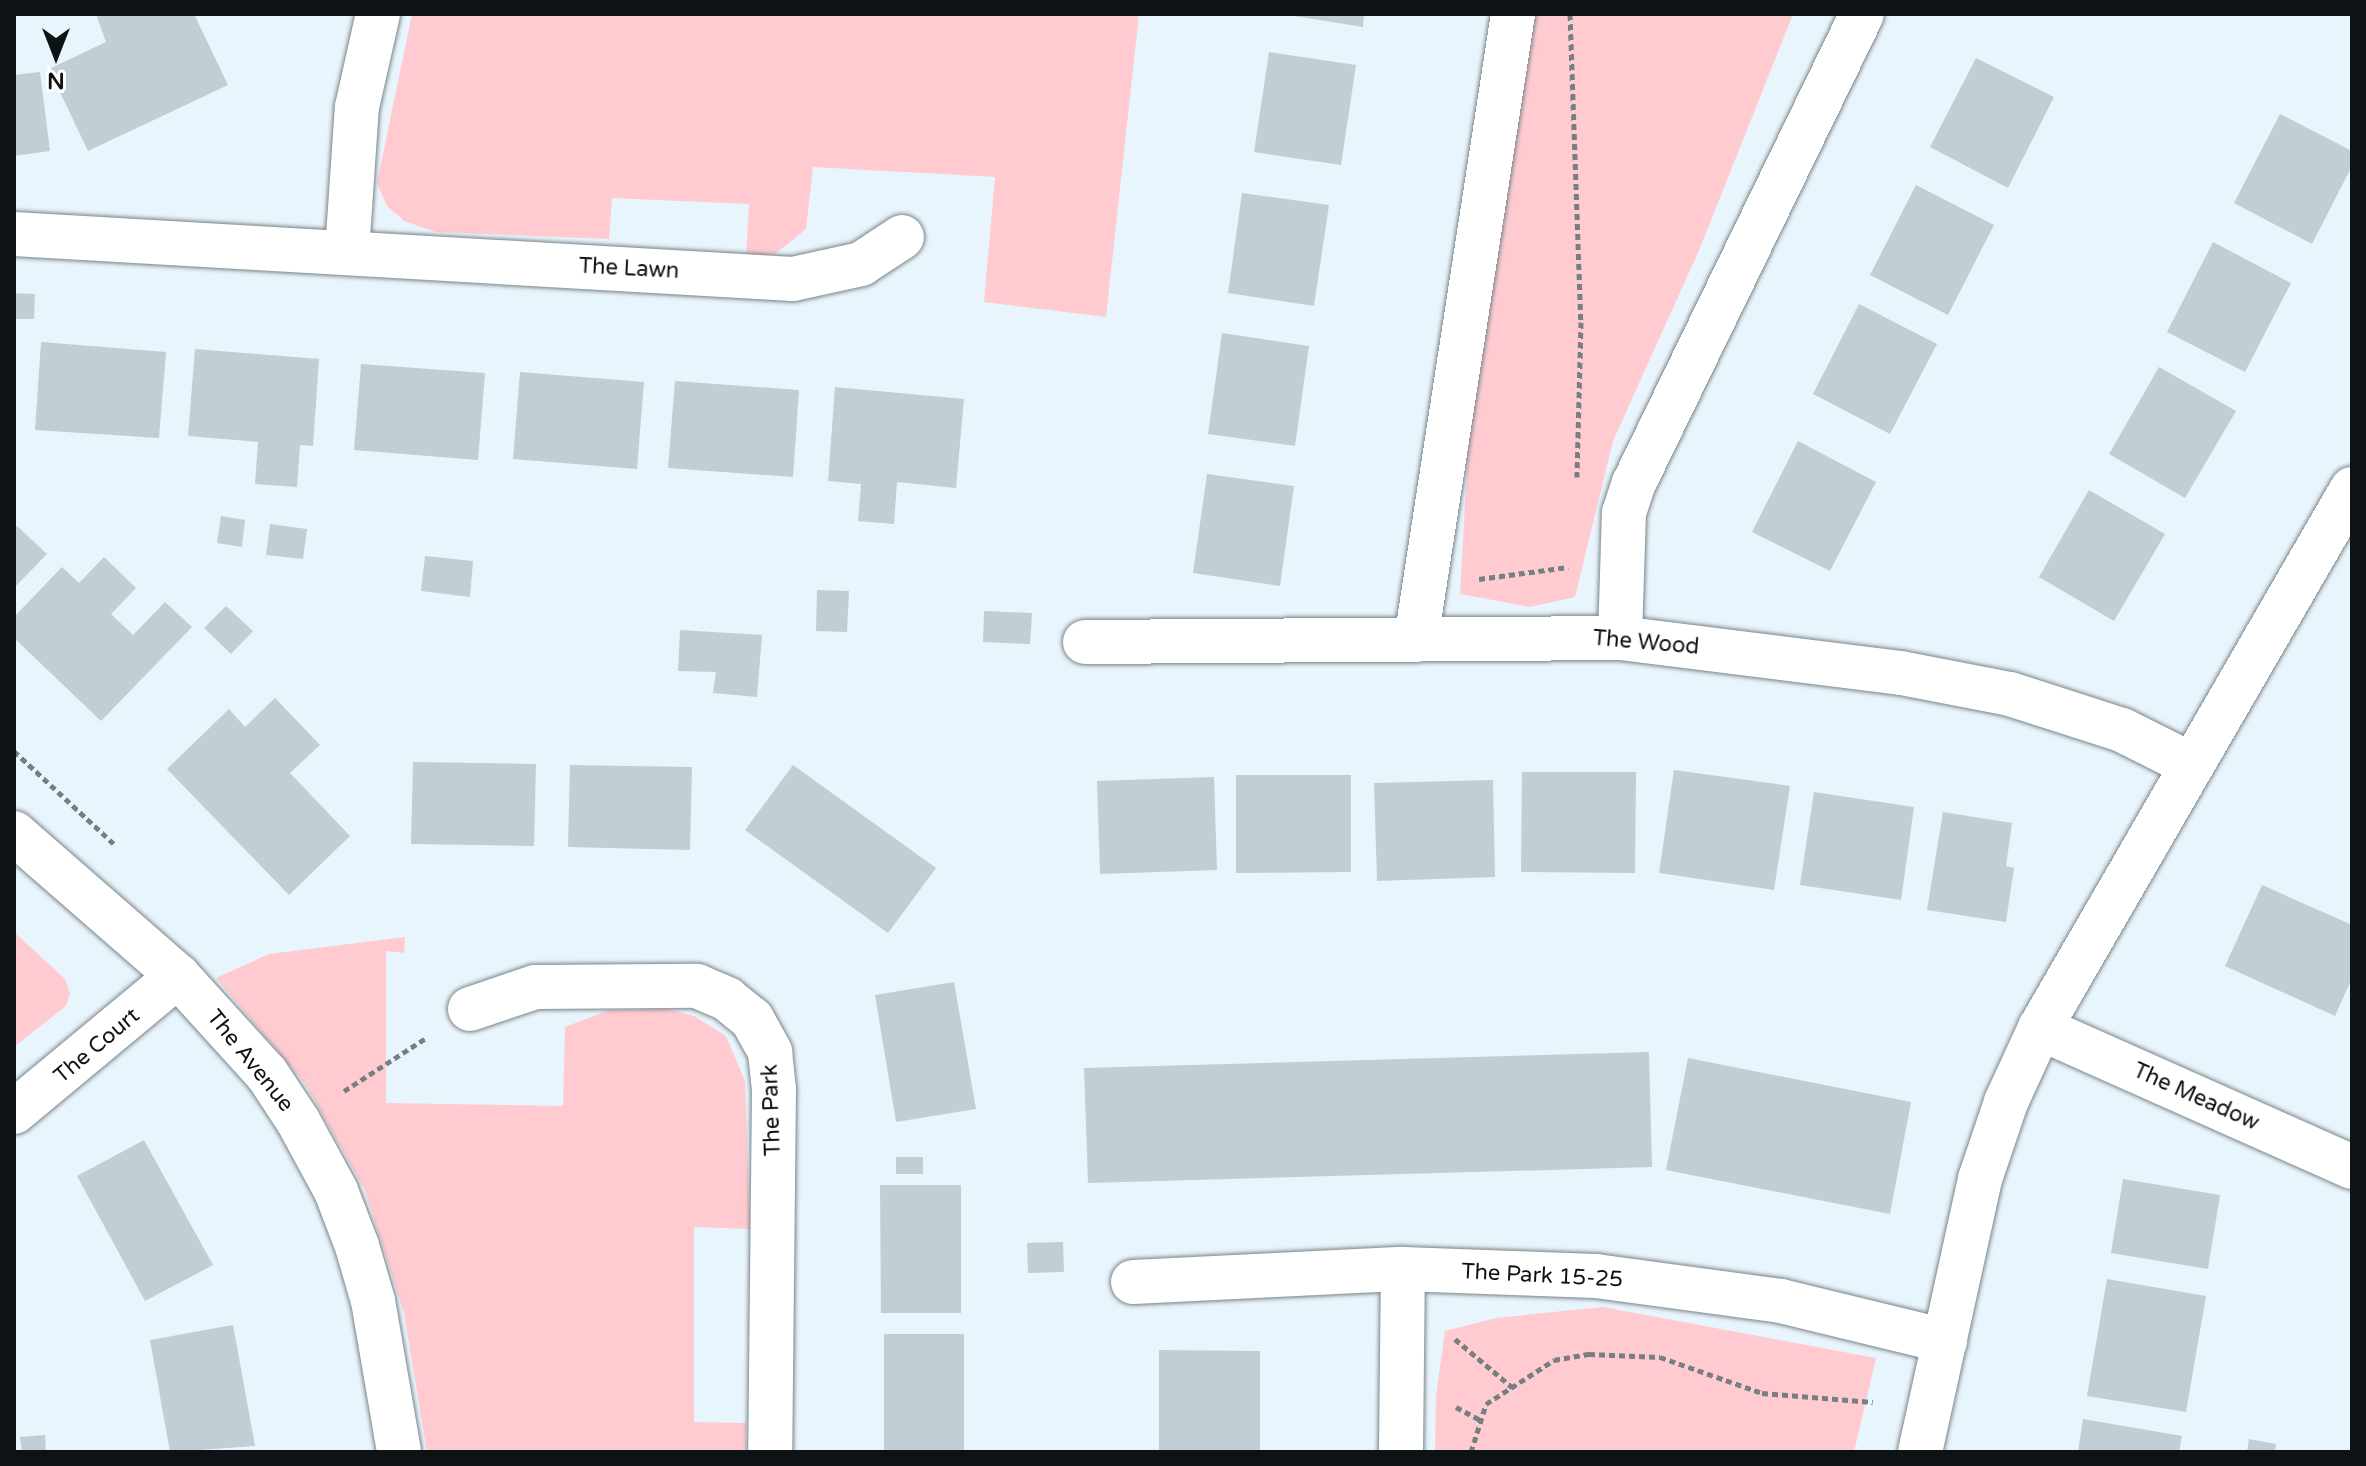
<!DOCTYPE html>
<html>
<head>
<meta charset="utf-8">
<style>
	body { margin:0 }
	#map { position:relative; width:2366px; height:1466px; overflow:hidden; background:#e9f5fc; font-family:"Varela Round",sans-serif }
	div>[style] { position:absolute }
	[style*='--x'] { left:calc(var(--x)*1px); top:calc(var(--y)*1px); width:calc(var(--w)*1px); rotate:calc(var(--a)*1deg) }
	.green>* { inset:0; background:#ffcbd1 }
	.building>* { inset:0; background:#c1ced4 }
	.path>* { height:5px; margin-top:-2.5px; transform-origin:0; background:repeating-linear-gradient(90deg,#767f83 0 6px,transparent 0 10px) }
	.roads { filter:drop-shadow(0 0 2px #7a858b) drop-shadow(0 0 2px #7a858b) }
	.minor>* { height:44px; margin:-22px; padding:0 22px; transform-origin:22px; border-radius:22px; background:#fff }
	span { translate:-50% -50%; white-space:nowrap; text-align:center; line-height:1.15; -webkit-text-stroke:7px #fff; paint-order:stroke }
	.street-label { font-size:22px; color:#0d1214 }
	.frame { position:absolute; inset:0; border:16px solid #0d1214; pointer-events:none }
	.north { position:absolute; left:16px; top:16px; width:80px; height:80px; -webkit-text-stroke:6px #fff; paint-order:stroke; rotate:180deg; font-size:22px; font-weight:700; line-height:32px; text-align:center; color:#0d1214 }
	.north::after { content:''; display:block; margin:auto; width:28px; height:36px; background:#0d1214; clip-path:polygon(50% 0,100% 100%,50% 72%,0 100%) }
</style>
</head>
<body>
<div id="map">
	<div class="green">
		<i style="clip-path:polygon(412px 14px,1139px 14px,1106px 317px,984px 302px,995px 177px,813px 167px,806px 229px,775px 254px,746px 257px,749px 204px,612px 198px,609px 239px,436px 232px,404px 221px,387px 206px,377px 183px)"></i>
		<i style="clip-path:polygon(1528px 14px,1793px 14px,1700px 248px,1613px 441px,1575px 597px,1530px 607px,1460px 594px,1472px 374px)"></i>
		<i style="clip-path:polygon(14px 932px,65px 979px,70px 993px,66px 1006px,14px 1047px)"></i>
		<i style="clip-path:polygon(405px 937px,404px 953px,386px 951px,386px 1103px,563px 1106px,565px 1027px,610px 1010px,667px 1009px,694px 1016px,726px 1036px,745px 1081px,750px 1229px,694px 1227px,694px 1422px,746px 1423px,746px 1452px,427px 1452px,404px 1313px,365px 1190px,306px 1085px,216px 978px,269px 954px)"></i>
		<i style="clip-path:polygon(1603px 1307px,1876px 1358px,1854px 1452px,1435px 1452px,1436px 1396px,1445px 1331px,1496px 1318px)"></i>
	</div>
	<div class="building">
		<i style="clip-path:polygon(96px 14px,194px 14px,228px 85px,88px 151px,49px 69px,106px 42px)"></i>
		<i style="clip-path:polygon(1282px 14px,1364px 14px,1363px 27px)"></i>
		<i style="clip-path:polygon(1269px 52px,1356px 65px,1341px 165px,1254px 152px)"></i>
		<i style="clip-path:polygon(1976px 58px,2054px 97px,2008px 188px,1930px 147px)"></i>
		<i style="clip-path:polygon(40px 72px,50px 151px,14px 156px,14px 75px)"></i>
		<i style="clip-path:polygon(2280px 114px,2352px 151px,2352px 166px,2312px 244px,2234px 203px)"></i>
		<i style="clip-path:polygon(1916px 185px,1994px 225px,1948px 315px,1870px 275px)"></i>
		<i style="clip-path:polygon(1242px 193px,1329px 205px,1314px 306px,1228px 293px)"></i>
		<i style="clip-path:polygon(2213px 242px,2291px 283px,2245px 372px,2167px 332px)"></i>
		<i style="clip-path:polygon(14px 293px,35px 294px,34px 319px,14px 319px)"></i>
		<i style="clip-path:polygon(1859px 304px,1937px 344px,1890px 434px,1813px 394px)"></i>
		<i style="clip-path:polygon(1222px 333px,1309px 346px,1295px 446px,1208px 434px)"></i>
		<i style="clip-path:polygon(41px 342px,166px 352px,159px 438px,35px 430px)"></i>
		<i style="clip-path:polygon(195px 349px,319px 359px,313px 446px,300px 445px,297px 487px,255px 484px,258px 442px,188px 436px)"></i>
		<i style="clip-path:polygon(361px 364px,485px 373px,478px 460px,354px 450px)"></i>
		<i style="clip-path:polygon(2159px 367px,2236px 411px,2185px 498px,2109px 454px)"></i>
		<i style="clip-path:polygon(520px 372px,644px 382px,637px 469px,513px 459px)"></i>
		<i style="clip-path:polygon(675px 381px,799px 390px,793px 477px,668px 468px)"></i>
		<i style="clip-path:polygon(835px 387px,964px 399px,956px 488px,897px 482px,894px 524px,858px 521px,861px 484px,828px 481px)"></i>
		<i style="clip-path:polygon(1798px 441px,1876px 482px,1830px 571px,1752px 532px)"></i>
		<i style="clip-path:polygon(1207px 474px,1294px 486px,1280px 586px,1193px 573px)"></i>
		<i style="clip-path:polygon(2089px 490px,2165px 534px,2114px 621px,2039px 577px)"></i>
		<i style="clip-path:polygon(221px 516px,245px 520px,242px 547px,217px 543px)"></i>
		<i style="clip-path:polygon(270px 524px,307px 529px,303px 559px,266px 555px)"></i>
		<i style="clip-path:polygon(17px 526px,47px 554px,14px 588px,14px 528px)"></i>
		<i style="clip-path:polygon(425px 556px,473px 561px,470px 597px,421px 591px)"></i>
		<i style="clip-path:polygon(104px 557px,136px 588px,111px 614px,133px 635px,165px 602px,192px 627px,101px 721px,14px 638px,14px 617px,62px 567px,79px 583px)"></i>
		<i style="clip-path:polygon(817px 590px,849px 591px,847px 632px,816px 631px)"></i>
		<i style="clip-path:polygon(226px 606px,253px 631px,231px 654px,204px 628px)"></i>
		<i style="clip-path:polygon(984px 611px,1032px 613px,1030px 644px,983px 642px)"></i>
		<i style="clip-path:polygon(680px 630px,762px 635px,757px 697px,713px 693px,716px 672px,678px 671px)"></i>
		<i style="clip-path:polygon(275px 698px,320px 745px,290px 773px,350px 836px,289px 895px,167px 769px,229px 709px,245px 727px)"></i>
		<i style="clip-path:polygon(413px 762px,536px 764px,534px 846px,411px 844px)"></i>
		<i style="clip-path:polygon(570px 765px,692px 767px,690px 850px,568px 847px)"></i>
		<i style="clip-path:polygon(793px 765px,936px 868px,888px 933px,745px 830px)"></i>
		<i style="clip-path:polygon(1674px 770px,1790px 786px,1774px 890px,1659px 873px)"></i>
		<i style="clip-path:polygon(1522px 772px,1636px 772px,1635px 873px,1521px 872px)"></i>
		<i style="clip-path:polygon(1236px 775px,1351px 775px,1351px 872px,1236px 873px)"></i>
		<i style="clip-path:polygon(1214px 777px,1217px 870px,1100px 874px,1097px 781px)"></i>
		<i style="clip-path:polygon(1493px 780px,1495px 877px,1377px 881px,1374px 783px)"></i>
		<i style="clip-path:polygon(1814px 792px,1914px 807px,1901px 900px,1800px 885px)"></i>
		<i style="clip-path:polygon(1943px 812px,2012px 823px,2006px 866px,2014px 868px,2006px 922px,1927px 910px)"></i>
		<i style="clip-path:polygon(2262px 885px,2352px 925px,2352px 978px,2335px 1016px,2225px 966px)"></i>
		<i style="clip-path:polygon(954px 982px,976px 1109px,896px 1122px,875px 995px)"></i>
		<i style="clip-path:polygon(1649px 1052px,1652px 1167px,1088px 1183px,1084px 1068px)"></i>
		<i style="clip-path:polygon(1688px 1058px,1911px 1102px,1890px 1214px,1666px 1170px)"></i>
		<i style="clip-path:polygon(144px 1140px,213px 1265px,145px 1301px,77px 1176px)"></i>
		<i style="clip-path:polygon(896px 1157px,923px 1157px,923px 1174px,896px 1174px)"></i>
		<i style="clip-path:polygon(2123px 1179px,2220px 1195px,2208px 1269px,2111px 1253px)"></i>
		<i style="clip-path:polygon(880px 1185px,961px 1185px,961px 1313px,881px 1313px)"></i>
		<i style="clip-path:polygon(1063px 1242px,1064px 1272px,1028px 1273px,1027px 1243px)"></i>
		<i style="clip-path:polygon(2107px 1279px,2206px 1296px,2186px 1412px,2087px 1396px)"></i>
		<i style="clip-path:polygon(233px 1325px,255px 1446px,170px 1452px,150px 1340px)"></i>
		<i style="clip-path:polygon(884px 1334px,964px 1334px,964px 1452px,884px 1452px)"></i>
		<i style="clip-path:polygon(1159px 1350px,1260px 1351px,1260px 1452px,1159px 1452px)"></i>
		<i style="clip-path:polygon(2083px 1419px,2182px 1436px,2179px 1452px,2078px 1452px)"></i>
		<i style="clip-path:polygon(45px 1435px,46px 1452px,22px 1452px,20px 1437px)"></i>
		<i style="clip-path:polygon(2249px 1439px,2276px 1444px,2275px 1452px,2247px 1452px)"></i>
	</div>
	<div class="path">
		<i style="--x:1570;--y:14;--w:308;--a:88"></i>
		<i style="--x:1581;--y:322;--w:155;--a:91.5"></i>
		<i style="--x:1479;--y:579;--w:90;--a:-7.7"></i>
		<i style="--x:14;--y:751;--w:137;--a:42.9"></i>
		<i style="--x:344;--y:1091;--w:98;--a:-32.9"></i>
		<i style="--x:1455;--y:1339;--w:75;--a:40.1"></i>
		<i style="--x:1456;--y:1407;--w:27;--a:28"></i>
		<i style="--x:1471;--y:1452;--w:50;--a:-72.6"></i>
		<i style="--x:1486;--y:1404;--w:81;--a:-32.9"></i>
		<i style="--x:1554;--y:1360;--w:36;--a:-10"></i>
		<i style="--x:1589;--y:1354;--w:71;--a:2.4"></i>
		<i style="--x:1660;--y:1357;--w:108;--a:19.4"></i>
		<i style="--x:1762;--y:1393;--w:111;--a:4.6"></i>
	</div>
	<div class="roads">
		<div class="minor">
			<i style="--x:14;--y:234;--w:780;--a:3.31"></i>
			<i style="--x:793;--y:279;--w:70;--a:-12.4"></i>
			<i style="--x:861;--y:264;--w:49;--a:-33.4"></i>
			<i style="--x:347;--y:252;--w:145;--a:-86.1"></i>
			<i style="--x:357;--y:107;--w:95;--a:-77.3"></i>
			<i style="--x:1620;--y:638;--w:125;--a:-88.2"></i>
			<i style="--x:1624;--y:513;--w:32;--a:-72"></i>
			<i style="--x:1634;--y:483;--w:521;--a:-64.07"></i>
			<i style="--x:1416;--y:640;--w:633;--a:-81.19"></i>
			<i style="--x:1085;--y:642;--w:535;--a:-0.43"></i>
			<i style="--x:1620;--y:638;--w:283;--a:7.1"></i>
			<i style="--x:1901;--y:673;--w:111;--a:10.9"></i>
			<i style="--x:2010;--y:694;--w:118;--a:17.8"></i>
			<i style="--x:2122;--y:730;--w:76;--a:26.6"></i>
			<i style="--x:14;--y:833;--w:218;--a:41.1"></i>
			<i style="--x:178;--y:976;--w:132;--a:47.8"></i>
			<i style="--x:267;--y:1074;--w:56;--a:56.6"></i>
			<i style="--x:298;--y:1121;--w:80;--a:61.5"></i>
			<i style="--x:336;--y:1191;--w:59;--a:69.1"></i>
			<i style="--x:357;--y:1246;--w:57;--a:73.8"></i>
			<i style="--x:373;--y:1301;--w:153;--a:80.2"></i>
			<i style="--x:470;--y:1009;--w:69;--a:-18.7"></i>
			<i style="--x:535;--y:987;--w:162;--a:-0.4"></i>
			<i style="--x:697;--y:986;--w:33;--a:23"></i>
			<i style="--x:727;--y:999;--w:32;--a:39"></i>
			<i style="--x:752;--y:1019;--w:38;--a:61"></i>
			<i style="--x:770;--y:1052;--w:37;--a:84"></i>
			<i style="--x:774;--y:1089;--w:363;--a:90.6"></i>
			<i style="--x:2040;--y:1028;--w:342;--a:24"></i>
			<i style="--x:14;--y:1112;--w:213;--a:-39.7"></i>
			<i style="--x:1133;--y:1282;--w:270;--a:-2.8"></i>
			<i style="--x:1403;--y:1269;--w:193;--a:2.1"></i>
			<i style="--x:1596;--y:1276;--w:187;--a:7.7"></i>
			<i style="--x:1781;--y:1301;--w:169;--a:13.7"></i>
			<i style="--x:1401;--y:1452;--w:183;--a:-89.4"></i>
			<i style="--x:1920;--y:1452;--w:280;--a:-77.6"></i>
			<i style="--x:1980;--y:1179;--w:81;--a:-71.3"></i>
			<i style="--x:2006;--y:1102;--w:81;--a:-65.3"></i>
			<i style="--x:2040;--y:1028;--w:623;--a:-59.94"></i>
		</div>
	</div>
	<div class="street-label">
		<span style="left:629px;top:269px;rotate:3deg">The Lawn</span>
		<span style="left:1646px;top:643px;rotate:5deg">The Wood</span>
		<span style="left:97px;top:1046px;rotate:-40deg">The Court</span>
		<span style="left:250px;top:1061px;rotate:51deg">The Avenue</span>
		<span style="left:2196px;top:1097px;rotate:24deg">The Meadow</span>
		<span style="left:772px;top:1110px;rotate:-92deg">The Park</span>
		<span style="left:1542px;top:1276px;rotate:3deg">The Park 15-25</span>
	</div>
	<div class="frame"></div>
	<div class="north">N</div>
</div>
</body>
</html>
